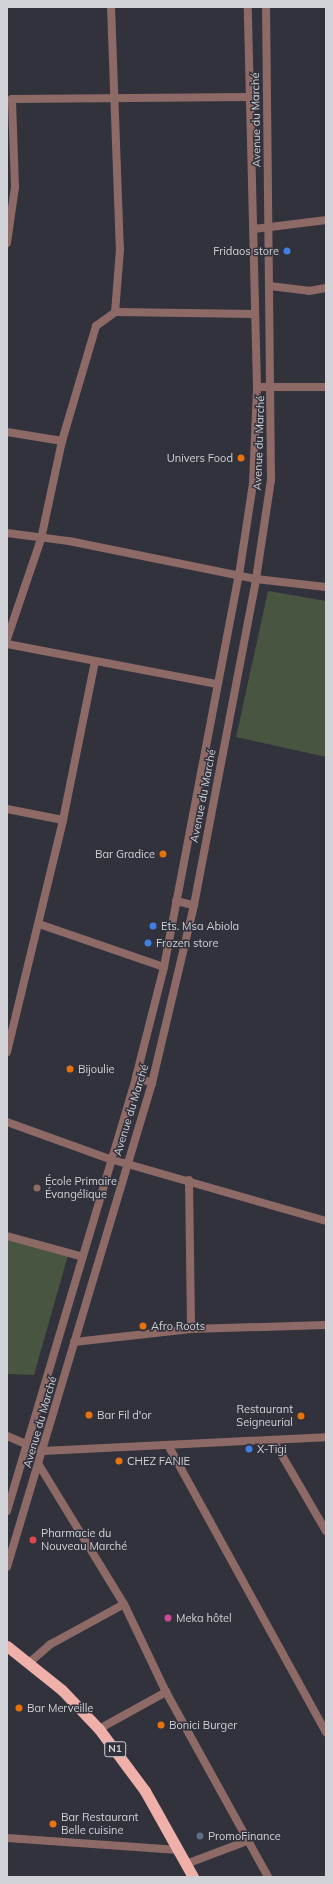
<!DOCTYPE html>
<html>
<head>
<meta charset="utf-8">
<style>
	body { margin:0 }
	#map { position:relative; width:333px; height:1884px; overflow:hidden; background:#32323d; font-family:Mulish,sans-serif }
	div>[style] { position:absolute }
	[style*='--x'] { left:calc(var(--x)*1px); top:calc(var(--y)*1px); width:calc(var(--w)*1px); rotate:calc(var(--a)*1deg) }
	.green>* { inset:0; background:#485540 }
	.minor>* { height:8px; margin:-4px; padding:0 4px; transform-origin:4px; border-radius:4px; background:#8e6a67 }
	.trunk>* { height:11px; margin:-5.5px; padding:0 5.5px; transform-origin:5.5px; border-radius:5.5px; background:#eeb0a9 }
	.dots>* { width:11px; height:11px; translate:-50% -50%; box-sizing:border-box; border:2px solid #32323d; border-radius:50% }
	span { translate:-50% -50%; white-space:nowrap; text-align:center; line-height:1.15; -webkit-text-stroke:3px #32323d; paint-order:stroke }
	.shield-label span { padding:1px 3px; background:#32323d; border:1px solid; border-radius:3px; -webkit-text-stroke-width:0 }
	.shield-label { font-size:10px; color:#d1d1d8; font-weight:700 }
	.street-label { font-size:11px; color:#d1d1d8 }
	.poi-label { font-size:11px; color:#d1d1d8 }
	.right { translate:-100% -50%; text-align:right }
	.left { translate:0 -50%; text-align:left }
	.frame { position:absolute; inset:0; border:8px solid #d1d1d8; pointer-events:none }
</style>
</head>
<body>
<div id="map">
	<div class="green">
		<i style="clip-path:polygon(268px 591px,326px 601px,326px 757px,236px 737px)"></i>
		<i style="clip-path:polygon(7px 1238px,68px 1255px,34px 1375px,7px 1374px)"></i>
	</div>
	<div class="minor">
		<i style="--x:111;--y:7;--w:242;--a:87.9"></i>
		<i style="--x:120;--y:249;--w:63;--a:94.5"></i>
		<i style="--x:254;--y:229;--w:73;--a:-7.1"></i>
		<i style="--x:7;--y:243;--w:57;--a:-81.9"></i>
		<i style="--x:15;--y:187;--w:88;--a:-92"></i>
		<i style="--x:12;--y:99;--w:238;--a:-0.5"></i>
		<i style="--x:270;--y:286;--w:39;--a:7"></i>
		<i style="--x:309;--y:291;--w:17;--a:-10"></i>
		<i style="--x:257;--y:387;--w:69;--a:0"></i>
		<i style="--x:7;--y:432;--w:56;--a:9.3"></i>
		<i style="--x:7;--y:533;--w:63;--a:7.4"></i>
		<i style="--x:69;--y:541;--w:191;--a:11.5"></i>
		<i style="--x:256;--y:579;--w:70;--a:6.5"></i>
		<i style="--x:7;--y:639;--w:106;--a:-71.2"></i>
		<i style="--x:41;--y:539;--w:100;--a:-77.9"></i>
		<i style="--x:62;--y:441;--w:120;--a:-73.5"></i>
		<i style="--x:96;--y:326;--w:24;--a:-36"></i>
		<i style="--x:115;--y:312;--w:140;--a:0.8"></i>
		<i style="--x:7;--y:644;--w:214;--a:10.8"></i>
		<i style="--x:7;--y:809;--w:57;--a:11.1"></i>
		<i style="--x:176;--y:901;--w:18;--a:13"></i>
		<i style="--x:39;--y:924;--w:132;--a:19"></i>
		<i style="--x:7;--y:1052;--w:239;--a:-76.4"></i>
		<i style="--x:63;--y:820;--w:162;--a:-78.6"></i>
		<i style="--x:136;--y:1077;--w:17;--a:21"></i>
		<i style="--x:7;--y:1122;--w:109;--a:19.8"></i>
		<i style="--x:110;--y:1159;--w:225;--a:16"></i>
		<i style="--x:189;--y:1180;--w:149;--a:89.2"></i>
		<i style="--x:7;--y:1236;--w:76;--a:15.3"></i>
		<i style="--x:74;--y:1342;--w:118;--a:-6.3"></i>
		<i style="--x:191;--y:1329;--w:135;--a:-1.7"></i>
		<i style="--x:7;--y:1436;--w:39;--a:23"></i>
		<i style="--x:43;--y:1451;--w:283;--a:-2.8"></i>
		<i style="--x:273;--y:1440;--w:105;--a:59.8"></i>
		<i style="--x:168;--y:1445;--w:328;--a:61.2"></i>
		<i style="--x:39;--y:1465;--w:163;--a:58.6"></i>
		<i style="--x:124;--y:1604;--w:98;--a:64.5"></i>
		<i style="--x:166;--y:1692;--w:211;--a:61.1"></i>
		<i style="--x:7;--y:1511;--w:453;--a:-73.4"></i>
		<i style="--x:136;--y:1077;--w:114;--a:-75.7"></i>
		<i style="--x:164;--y:967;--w:399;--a:-79.2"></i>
		<i style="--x:239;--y:575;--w:92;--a:-81.3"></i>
		<i style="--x:253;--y:484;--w:97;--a:-87.6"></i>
		<i style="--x:257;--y:387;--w:380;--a:-91.4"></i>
		<i style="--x:7;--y:1567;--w:505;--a:-73.32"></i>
		<i style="--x:152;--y:1083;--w:183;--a:-76.7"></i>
		<i style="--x:194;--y:905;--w:332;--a:-79.2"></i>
		<i style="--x:256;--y:579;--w:100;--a:-81.4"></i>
		<i style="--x:271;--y:480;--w:473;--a:-90.6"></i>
		<i style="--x:30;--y:1662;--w:28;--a:-41"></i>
		<i style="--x:51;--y:1644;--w:83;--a:-28.7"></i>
		<i style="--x:99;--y:1729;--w:77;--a:-28.9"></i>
		<i style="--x:7;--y:1838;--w:172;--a:4"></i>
		<i style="--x:186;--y:1864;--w:68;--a:-20.6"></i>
	</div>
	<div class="trunk">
		<i style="--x:7;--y:1646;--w:70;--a:38.7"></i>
		<i style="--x:62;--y:1690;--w:54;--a:46.5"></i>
		<i style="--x:99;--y:1729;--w:77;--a:53.4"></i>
		<i style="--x:145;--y:1791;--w:98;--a:60.8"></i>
	</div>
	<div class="dots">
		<i style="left:287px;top:251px;background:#3f7fe0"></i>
		<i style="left:241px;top:458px;background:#e8710a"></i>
		<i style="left:163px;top:854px;background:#e8710a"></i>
		<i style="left:153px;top:926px;background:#3f7fe0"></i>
		<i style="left:148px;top:943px;background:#3f7fe0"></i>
		<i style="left:70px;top:1069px;background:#e8710a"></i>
		<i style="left:37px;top:1188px;background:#8d6e63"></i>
		<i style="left:143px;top:1326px;background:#e8710a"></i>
		<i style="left:89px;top:1415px;background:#e8710a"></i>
		<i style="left:301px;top:1416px;background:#e8710a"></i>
		<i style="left:249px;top:1449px;background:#3f7fe0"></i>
		<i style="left:119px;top:1461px;background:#e8710a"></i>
		<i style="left:33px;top:1540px;background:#e0444e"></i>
		<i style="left:168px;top:1618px;background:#d1479c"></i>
		<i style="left:19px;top:1708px;background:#e8710a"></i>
		<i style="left:161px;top:1725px;background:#e8710a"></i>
		<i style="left:53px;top:1824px;background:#e8710a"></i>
		<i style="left:200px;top:1836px;background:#5c6f8a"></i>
	</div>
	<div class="shield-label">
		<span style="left:115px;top:1749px">N1</span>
	</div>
	<div class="street-label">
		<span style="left:256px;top:120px;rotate:-91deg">Avenue du Marché</span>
		<span style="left:259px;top:443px;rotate:-88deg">Avenue du Marché</span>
		<span style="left:203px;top:796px;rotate:-79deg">Avenue du Marché</span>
		<span style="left:131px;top:1110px;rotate:-73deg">Avenue du Marché</span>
		<span style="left:40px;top:1422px;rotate:-74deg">Avenue du Marché</span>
	</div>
	<div class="poi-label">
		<span class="right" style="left:279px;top:251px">Fridaos store</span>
		<span class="right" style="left:233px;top:458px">Univers Food</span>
		<span class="right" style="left:155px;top:854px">Bar Gradice</span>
		<span class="left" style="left:161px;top:926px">Ets. Msa Abiola</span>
		<span class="left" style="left:156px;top:943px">Frozen store</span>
		<span class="left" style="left:78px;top:1069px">Bijoulie</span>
		<span class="left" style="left:45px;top:1188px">École Primaire<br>Évangélique</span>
		<span class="left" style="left:151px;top:1326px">Afro Roots</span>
		<span class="right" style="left:293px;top:1416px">Restaurant<br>Seigneurial</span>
		<span class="left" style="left:97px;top:1415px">Bar Fil d'or</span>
		<span class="left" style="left:257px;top:1449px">X-Tigi</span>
		<span class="left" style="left:127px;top:1461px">CHEZ FANIE</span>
		<span class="left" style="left:41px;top:1540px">Pharmacie du<br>Nouveau Marché</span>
		<span class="left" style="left:176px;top:1618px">Meka hôtel</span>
		<span class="left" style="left:27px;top:1708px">Bar Merveille</span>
		<span class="left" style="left:169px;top:1725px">Bonici Burger</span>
		<span class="left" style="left:61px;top:1824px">Bar Restaurant<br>Belle cuisine</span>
		<span class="left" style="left:208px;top:1836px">PromoFinance</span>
	</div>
	<div class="frame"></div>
</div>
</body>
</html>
